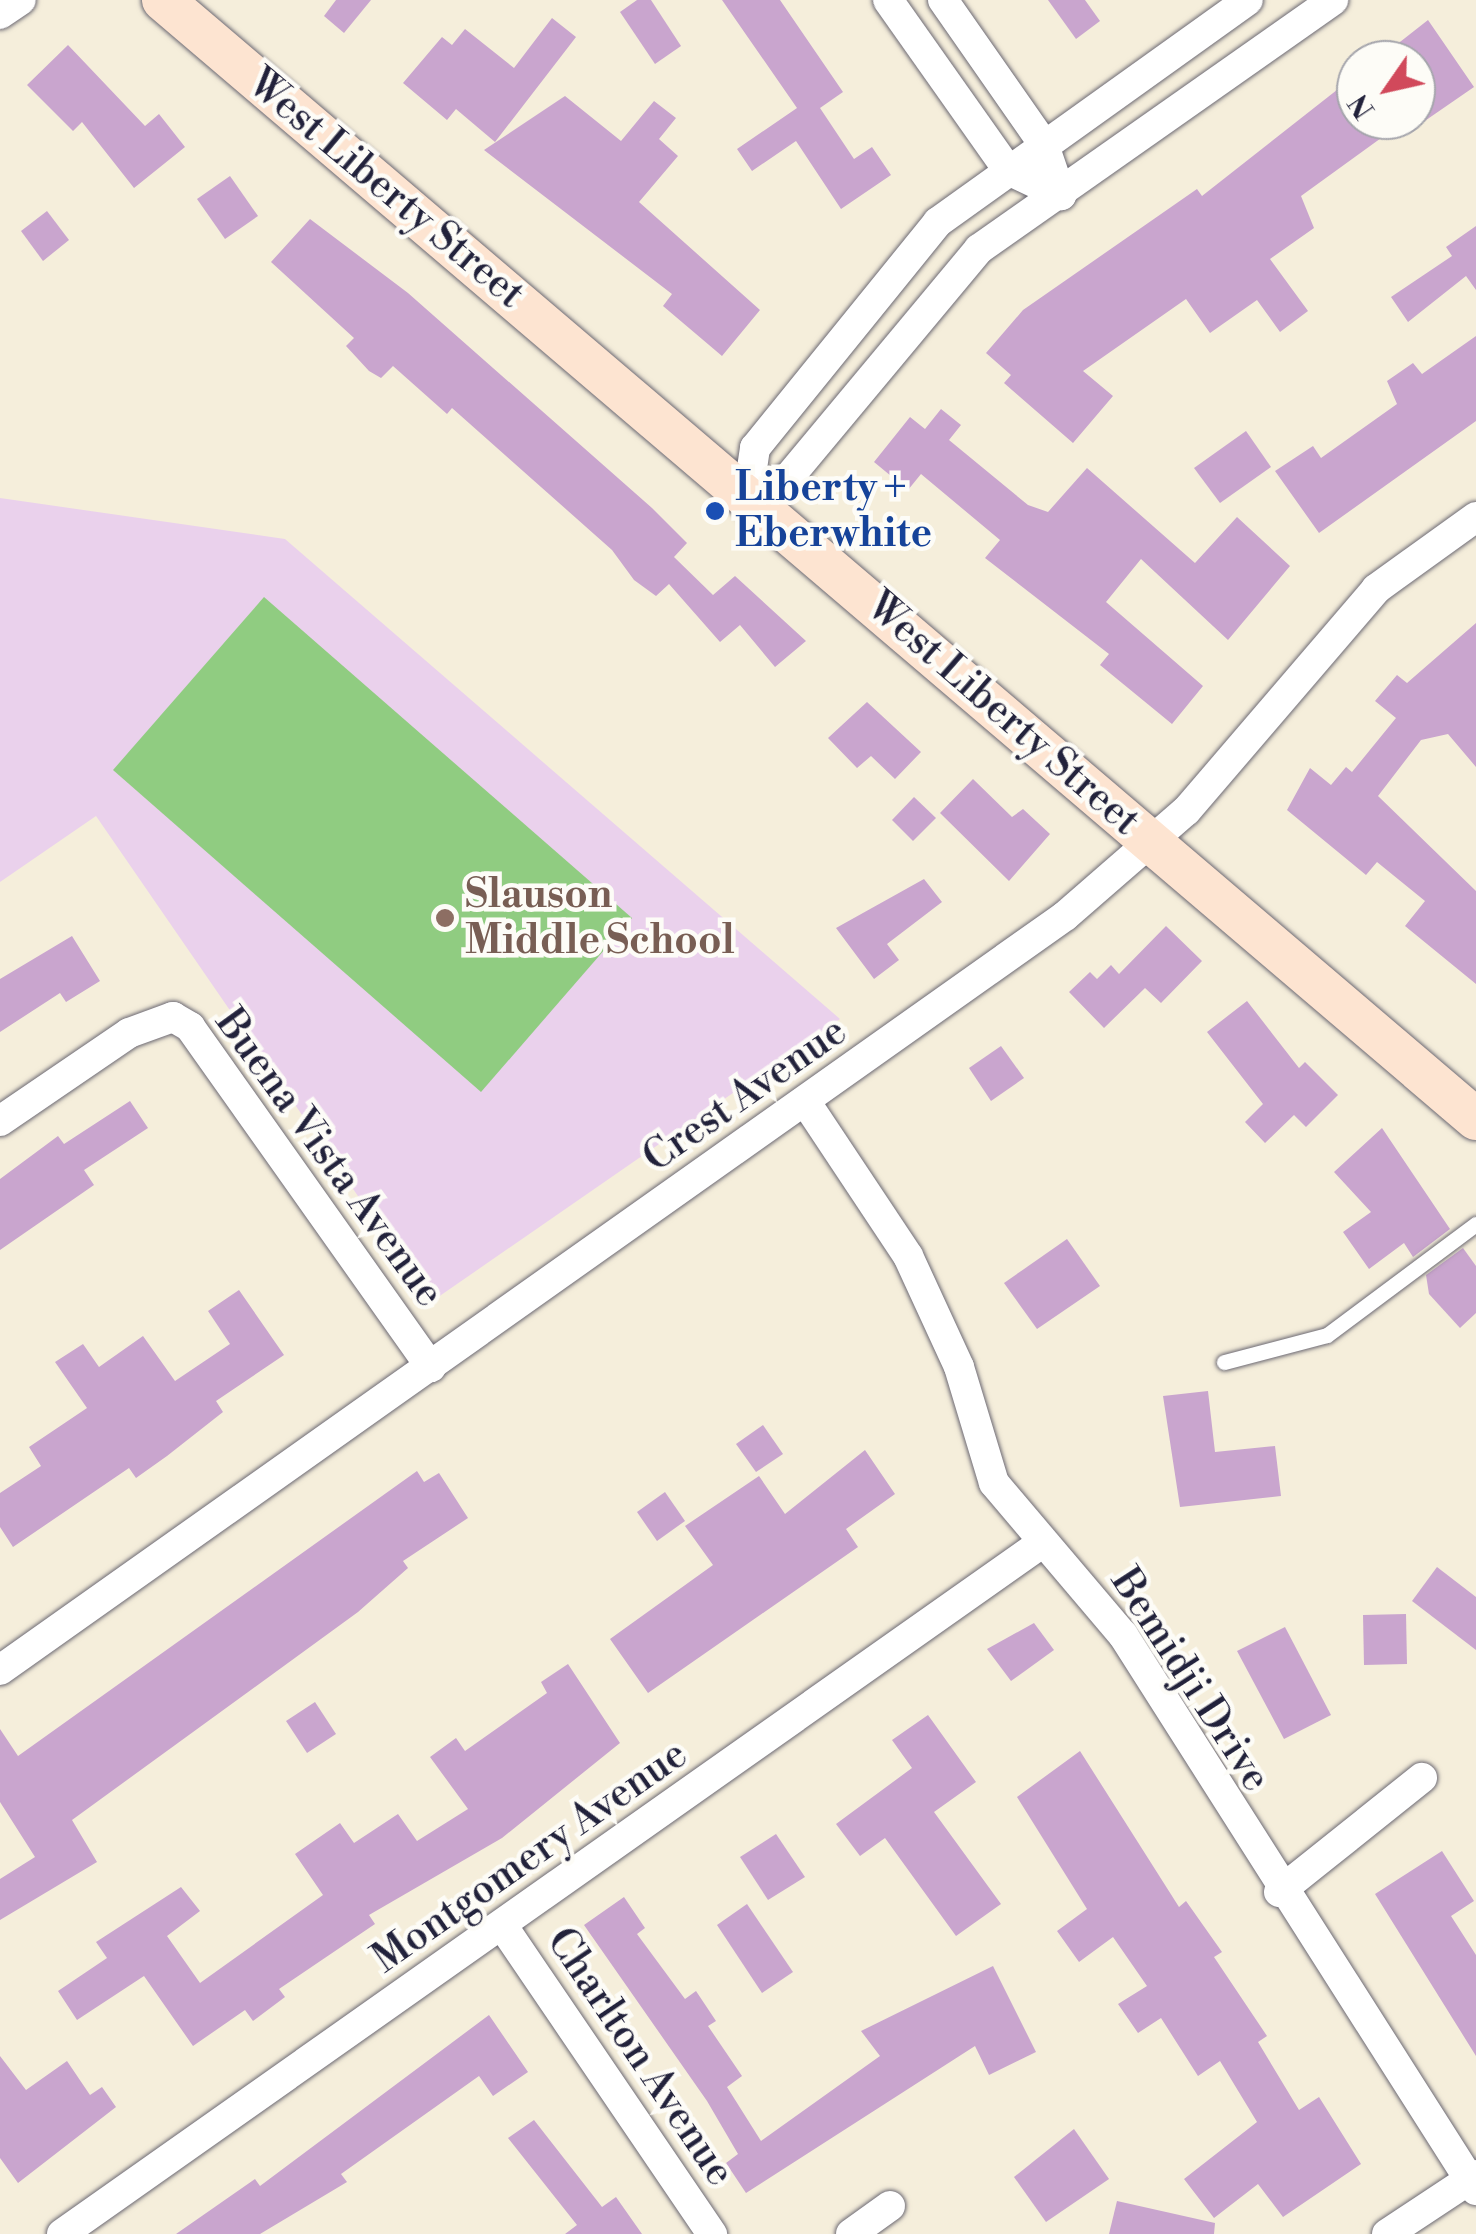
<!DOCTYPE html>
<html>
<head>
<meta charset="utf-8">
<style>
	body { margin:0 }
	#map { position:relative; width:1476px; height:2234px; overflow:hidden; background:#f5eedb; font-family:"Libre Bodoni",serif }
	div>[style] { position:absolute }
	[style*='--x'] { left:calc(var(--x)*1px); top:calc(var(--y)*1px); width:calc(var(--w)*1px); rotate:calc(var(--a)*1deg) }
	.built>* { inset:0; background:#ead1ec }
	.green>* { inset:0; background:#90cc81 }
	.building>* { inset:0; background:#c9a5ce }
	.roads { filter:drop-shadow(0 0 2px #6c6973) drop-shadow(0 0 2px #6c6973) }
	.service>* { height:15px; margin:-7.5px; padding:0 7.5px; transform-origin:7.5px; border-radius:7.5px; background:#fff }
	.minor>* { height:30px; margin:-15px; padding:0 15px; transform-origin:15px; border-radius:15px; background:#fff }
	.secondary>* { height:42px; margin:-21px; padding:0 21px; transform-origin:21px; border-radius:21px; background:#fde4d1 }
	.dots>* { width:28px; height:28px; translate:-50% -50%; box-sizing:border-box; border:5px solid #fdfcf7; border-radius:50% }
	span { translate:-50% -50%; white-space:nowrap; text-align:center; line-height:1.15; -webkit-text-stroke:9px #fdfcf7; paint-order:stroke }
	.street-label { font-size:40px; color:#22223b }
	.transit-label { font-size:40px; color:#164399; font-weight:700 }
	.left { translate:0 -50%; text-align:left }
	.education-label { font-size:40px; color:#785e54; font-weight:700 }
	.north { position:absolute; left:1336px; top:40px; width:100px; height:100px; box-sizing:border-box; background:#fdfcf7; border:2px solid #a5a5ac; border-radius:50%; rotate:236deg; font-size:28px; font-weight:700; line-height:40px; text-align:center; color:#22223b }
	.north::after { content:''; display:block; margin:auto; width:35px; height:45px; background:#d1495b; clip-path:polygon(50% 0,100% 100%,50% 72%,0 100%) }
</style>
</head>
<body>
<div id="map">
	<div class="built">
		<i style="clip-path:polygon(0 498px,285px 539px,840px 1019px,431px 1302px,96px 816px,0 882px)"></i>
	</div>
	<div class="green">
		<i style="clip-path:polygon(264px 597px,632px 918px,481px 1092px,113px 770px)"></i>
	</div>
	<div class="building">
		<i style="clip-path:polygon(336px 0,371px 0,344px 33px,324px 16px)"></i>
		<i style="clip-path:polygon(637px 0,651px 0,681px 46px,655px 64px,620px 12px)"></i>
		<i style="clip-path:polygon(722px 0,780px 0,843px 92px,820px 108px,854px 159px,872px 147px,891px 175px,841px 209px,796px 141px,752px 171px,737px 149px,797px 108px)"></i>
		<i style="clip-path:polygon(1048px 0,1085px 0,1100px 21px,1076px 39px)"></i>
		<i style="clip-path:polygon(552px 18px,576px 37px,495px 142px,456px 109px,447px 120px,403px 83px,442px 37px,452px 45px,465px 29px,514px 68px)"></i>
		<i style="clip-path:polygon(1428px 20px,1474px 87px,1416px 127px,1416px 60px,1377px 60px)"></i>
		<i style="clip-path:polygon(68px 45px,145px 126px,159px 114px,185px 147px,134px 188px,82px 122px,73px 131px,27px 85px)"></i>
		<i style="clip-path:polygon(1356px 75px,1356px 120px,1406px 120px,1301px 196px,1314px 228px,1270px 259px,1308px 311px,1280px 332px,1257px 300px,1210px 333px,1186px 299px,1083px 371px,1113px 396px,1073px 443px,1004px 383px,1011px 375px,986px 353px,1023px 310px,1197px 189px,1202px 196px)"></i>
		<i style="clip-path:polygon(565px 96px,621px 141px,654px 101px,676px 118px,659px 139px,678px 156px,639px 202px,760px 310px,722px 356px,663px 306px,672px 294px,484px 150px)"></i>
		<i style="clip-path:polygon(230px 176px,258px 216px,225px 239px,197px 199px)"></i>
		<i style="clip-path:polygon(47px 211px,69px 240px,43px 261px,21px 231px)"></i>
		<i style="clip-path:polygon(310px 219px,408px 293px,652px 508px,687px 543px,674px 557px,713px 595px,735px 576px,806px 641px,775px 667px,740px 625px,720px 642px,669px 584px,656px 596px,634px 580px,612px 550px,452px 408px,447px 414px,393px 366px,381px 378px,369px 371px,346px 346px,354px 338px,271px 262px)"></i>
		<i style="clip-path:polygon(1476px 226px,1476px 290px,1466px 276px,1408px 322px,1391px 297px,1452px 256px,1446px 247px)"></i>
		<i style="clip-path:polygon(1476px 336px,1476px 421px,1319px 533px,1275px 471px,1313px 446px,1321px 458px,1397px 404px,1387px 381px,1413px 363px,1422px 374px)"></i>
		<i style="clip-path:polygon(941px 409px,961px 425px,949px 440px,1028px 505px,1048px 512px,1087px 468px,1195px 563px,1237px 517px,1290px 566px,1228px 640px,1141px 559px,1106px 602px,1203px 686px,1172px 724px,1100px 665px,1109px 654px,985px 558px,1000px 540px,921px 474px,908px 490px,874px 462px,910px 417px,925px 429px)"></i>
		<i style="clip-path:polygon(1246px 431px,1271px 467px,1220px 503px,1194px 468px)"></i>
		<i style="clip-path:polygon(1476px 623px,1476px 767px,1448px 734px,1421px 740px,1378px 796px,1476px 891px,1476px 984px,1405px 926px,1425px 901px,1377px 862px,1366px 875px,1287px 810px,1310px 768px,1331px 785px,1346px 767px,1352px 772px,1396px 718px,1375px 701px,1397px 675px,1407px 683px)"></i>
		<i style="clip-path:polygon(867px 702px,921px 752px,895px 779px,871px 756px,857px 768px,828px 738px)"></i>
		<i style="clip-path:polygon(973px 779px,1012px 817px,1023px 809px,1050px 834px,1009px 881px,940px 813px)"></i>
		<i style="clip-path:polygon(914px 797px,936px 818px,913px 841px,892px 820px)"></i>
		<i style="clip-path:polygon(924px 879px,942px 902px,887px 944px,899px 960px,874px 979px,836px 928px)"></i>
		<i style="clip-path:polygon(1166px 926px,1202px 961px,1161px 1003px,1145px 988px,1104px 1028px,1069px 992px,1090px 972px,1097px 979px,1111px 965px,1119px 974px)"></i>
		<i style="clip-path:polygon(72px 936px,100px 981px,66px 1002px,60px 993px,0 1032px,0 979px)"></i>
		<i style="clip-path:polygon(1247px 1001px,1299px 1068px,1305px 1062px,1338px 1095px,1306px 1127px,1294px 1115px,1265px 1143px,1245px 1122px,1263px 1104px,1207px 1032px)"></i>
		<i style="clip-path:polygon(1001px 1046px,1024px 1078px,991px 1101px,969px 1068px)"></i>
		<i style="clip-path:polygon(130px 1101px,148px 1128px,84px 1170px,94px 1185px,0 1250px,0 1179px,58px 1136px,64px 1144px)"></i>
		<i style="clip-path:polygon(1382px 1128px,1450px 1229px,1413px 1257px,1404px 1243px,1369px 1269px,1343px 1232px,1371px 1212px,1334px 1172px)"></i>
		<i style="clip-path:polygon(1067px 1239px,1100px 1286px,1037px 1329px,1004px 1283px)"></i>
		<i style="clip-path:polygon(1463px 1248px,1476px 1266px,1476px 1313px,1460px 1328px,1429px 1294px,1426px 1275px)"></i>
		<i style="clip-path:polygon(239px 1290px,284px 1355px,216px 1401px,223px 1412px,167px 1456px,136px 1478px,129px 1468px,13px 1547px,0 1527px,0 1493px,41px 1466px,29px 1447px,87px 1408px,55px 1362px,83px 1344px,99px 1367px,143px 1336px,175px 1381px,230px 1344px,208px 1311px)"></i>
		<i style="clip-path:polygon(1208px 1391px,1215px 1452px,1275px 1446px,1281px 1496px,1180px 1507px,1163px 1396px)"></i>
		<i style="clip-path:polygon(763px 1425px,783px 1454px,756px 1472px,736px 1444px)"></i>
		<i style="clip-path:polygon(865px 1450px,895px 1494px,846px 1529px,858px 1547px,648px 1693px,610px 1639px,713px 1565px,685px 1526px,759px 1476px,785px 1514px)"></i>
		<i style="clip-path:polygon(417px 1471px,424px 1482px,439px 1473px,468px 1518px,403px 1561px,408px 1568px,358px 1612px,72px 1820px,97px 1862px,0 1920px,0 1879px,35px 1857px,0 1802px,0 1729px,18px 1756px)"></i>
		<i style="clip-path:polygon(665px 1492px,685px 1521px,657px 1541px,637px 1512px)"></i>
		<i style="clip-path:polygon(1437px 1567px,1476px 1597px,1476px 1650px,1412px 1601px)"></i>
		<i style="clip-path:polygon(1406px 1614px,1407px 1664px,1364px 1665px,1363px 1615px)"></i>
		<i style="clip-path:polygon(1034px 1623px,1054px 1650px,1011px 1681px,987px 1649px)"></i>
		<i style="clip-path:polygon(1285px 1627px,1331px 1715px,1284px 1739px,1237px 1651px)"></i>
		<i style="clip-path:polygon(568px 1664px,620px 1743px,502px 1838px,369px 1915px,375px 1924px,279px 1989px,285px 1997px,253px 2021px,245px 2010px,193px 2046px,144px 1976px,77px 2020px,58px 1991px,107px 1958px,96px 1942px,181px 1887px,200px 1911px,167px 1936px,200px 1983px,323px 1895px,295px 1854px,340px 1823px,354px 1843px,398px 1814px,417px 1841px,468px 1809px,430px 1757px,456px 1738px,465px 1751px,547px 1693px,541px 1682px)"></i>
		<i style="clip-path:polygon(315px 1702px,336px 1734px,307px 1753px,286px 1721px)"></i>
		<i style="clip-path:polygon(928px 1715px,976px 1782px,934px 1812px,1001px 1904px,956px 1936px,885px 1838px,860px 1856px,836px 1824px,912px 1768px,892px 1740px)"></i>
		<i style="clip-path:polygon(1080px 1751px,1179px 1907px,1186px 1901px,1222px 1952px,1214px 1957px,1267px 2036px,1258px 2042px,1299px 2110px,1319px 2097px,1361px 2164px,1283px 2217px,1258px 2184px,1214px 2218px,1184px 2179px,1257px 2122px,1220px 2061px,1198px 2076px,1161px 2018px,1138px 2033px,1118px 2004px,1147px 1986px,1113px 1937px,1079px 1962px,1057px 1931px,1087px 1909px,1017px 1797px)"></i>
		<i style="clip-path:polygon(776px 1834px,805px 1877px,768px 1900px,740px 1857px)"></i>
		<i style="clip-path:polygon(1442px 1851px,1474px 1901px,1451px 1916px,1476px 1955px,1476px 2056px,1375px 1894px)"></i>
		<i style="clip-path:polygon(624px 1897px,645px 1928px,637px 1934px,685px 1999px,696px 1991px,716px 2021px,708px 2026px,742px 2076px,727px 2087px,761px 2141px,880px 2056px,861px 2031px,993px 1966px,1036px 2052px,989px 2075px,975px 2046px,746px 2193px,726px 2163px,738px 2154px,707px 2101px,584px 1925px)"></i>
		<i style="clip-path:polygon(747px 1904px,793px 1972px,762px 1993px,717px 1925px)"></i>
		<i style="clip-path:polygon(489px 2015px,528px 2072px,493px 2096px,479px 2076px,341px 2174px,347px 2182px,260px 2234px,176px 2234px,255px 2179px,260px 2186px)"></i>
		<i style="clip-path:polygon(0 2056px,26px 2090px,67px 2061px,90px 2095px,102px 2087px,116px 2107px,18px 2183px,0 2158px)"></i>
		<i style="clip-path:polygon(534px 2120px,602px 2207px,616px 2197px,642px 2234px,565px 2234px,577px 2225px,508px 2138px)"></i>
		<i style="clip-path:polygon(1074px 2129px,1109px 2179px,1046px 2222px,1014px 2177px)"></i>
		<i style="clip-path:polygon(1117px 2201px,1215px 2223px,1214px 2234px,1109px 2234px)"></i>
	</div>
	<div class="roads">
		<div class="service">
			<i style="--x:1224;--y:1362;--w:106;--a:-14.7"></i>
			<i style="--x:1327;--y:1335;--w:186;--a:-36.7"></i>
		</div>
		<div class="minor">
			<i style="--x:888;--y:0;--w:208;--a:54.8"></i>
			<i style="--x:1008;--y:170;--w:59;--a:25.3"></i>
			<i style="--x:943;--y:0;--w:177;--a:55.1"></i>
			<i style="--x:1044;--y:145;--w:53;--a:71.2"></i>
			<i style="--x:0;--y:14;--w:25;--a:-34"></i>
			<i style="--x:748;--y:495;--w:45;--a:-23.7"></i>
			<i style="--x:789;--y:477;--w:297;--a:-50.2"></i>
			<i style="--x:979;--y:249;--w:433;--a:-35.1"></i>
			<i style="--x:748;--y:495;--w:48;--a:-81.5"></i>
			<i style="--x:755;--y:448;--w:291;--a:-51"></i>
			<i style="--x:938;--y:222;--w:381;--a:-35.6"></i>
			<i style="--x:805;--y:1101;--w:186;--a:56.4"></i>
			<i style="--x:908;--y:1256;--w:122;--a:65.3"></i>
			<i style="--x:959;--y:1367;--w:121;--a:73.2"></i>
			<i style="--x:994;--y:1483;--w:199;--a:49.7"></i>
			<i style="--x:1123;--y:1635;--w:658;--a:57.54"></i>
			<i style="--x:0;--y:1121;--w:156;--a:-34.3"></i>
			<i style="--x:129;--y:1033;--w:47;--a:-20"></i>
			<i style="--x:173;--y:1017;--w:20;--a:30"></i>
			<i style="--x:190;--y:1027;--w:417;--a:54.7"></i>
			<i style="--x:0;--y:1670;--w:1305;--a:-35.3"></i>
			<i style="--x:1065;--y:916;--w:160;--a:-41"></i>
			<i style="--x:1186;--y:811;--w:292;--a:-49.4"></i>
			<i style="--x:1376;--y:589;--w:123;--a:-35.8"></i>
			<i style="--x:1279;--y:1892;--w:183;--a:-38.6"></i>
			<i style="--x:502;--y:1925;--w:374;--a:55.8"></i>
			<i style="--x:62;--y:2234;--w:1199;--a:-35.19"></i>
			<i style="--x:851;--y:2234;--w:48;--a:-35.7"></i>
			<i style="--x:1387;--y:2234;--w:107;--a:-33.5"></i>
		</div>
		<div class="secondary">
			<i style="--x:163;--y:0;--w:1725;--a:40.44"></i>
		</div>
	</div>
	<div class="dots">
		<i style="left:715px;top:511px;background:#1a4fb4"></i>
		<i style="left:445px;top:918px;background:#8d6e63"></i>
	</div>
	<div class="street-label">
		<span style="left:386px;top:189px;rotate:40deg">West Liberty Street</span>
		<span style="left:1003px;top:714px;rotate:41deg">West Liberty Street</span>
		<span style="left:745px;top:1095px;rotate:-35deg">Crest Avenue</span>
		<span style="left:329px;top:1158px;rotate:54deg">Buena Vista Avenue</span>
		<span style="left:1190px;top:1680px;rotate:57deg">Bemidji Drive</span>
		<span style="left:530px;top:1857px;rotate:-35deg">Montgomery Avenue</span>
		<span style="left:640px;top:2057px;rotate:56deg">Charlton Avenue</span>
	</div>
	<div class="transit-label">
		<span class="left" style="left:735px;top:511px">Liberty +<br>Eberwhite</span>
	</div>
	<div class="education-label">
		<span class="left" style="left:465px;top:918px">Slauson<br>Middle School</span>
	</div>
	<div class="north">N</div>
</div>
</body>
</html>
